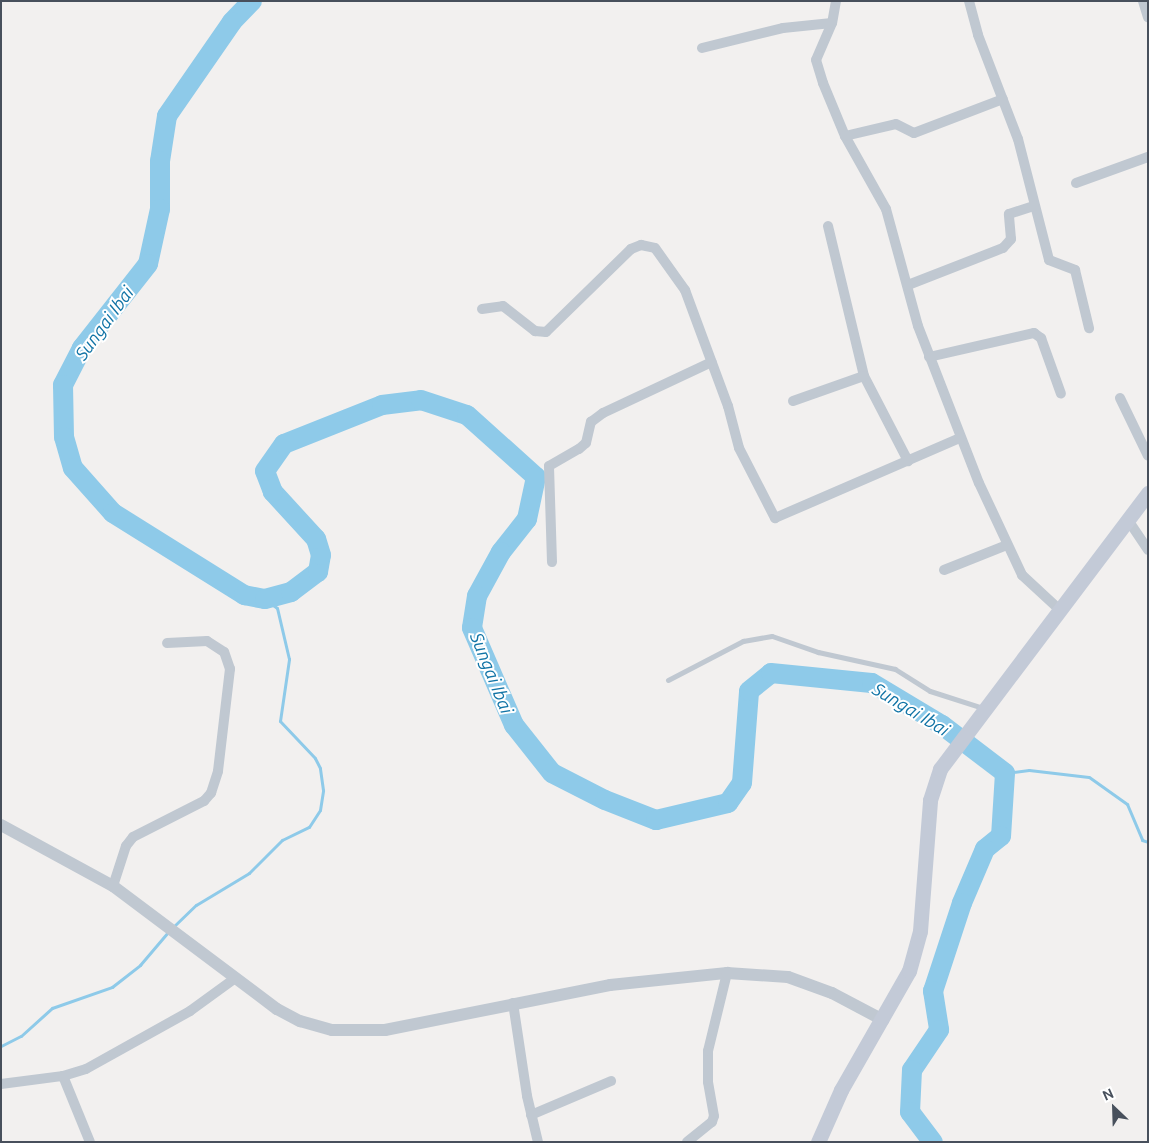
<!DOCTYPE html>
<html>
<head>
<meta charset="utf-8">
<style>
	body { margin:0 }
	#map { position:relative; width:1149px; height:1143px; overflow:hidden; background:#f2f0ef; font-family:Ubuntu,sans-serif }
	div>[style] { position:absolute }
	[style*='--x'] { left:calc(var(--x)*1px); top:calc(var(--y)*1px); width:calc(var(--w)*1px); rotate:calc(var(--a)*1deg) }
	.stream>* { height:3px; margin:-1.5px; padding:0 1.5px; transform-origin:1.5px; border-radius:1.5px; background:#8ecae9 }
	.river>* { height:20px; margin:-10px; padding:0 10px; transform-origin:10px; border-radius:10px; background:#8ecae9 }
	.service>* { height:5px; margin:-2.5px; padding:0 2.5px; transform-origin:2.5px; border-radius:2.5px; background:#c0c8d1 }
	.minor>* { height:10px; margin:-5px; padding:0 5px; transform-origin:5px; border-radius:5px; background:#c0c8d1 }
	.tertiary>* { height:12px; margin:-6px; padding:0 6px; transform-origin:6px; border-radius:6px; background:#c0c8d1 }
	.secondary>* { height:15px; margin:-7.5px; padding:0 7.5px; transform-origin:7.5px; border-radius:7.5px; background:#c3cad7 }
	span { translate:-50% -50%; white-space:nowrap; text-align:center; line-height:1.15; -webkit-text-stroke:4px #fff; paint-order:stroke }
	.water-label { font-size:18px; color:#1174a6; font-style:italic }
	.frame { position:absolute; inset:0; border:2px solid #48505c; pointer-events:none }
	.north { position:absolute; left:1089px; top:1083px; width:50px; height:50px; -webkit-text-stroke:4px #fff; paint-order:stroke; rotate:336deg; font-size:14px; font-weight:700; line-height:20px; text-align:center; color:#48505c }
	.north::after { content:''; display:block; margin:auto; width:18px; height:22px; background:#48505c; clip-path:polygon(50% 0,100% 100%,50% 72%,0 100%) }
</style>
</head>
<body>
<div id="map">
	<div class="stream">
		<i style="--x:1005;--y:773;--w:24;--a:-7"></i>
		<i style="--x:1029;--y:770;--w:60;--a:6.7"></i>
		<i style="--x:1089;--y:777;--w:47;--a:35.4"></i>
		<i style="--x:1127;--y:804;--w:39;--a:67"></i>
		<i style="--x:1142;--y:840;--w:6;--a:18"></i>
		<i style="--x:173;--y:927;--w:32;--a:-44"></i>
		<i style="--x:196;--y:905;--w:62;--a:-31.1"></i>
		<i style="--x:249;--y:873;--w:47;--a:-45"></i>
		<i style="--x:282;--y:840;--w:30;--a:-26"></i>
		<i style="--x:309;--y:827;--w:20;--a:-57"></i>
		<i style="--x:320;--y:810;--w:20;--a:-81"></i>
		<i style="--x:323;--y:790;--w:22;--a:-98"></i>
		<i style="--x:320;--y:768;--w:11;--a:-117"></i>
		<i style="--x:315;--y:758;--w:51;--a:-133.4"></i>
		<i style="--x:280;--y:721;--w:63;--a:-81.7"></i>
		<i style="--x:289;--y:659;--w:52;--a:-103.2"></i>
		<i style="--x:277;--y:608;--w:15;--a:-143"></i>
		<i style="--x:1;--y:1046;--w:22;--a:-27"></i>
		<i style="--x:21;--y:1036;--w:42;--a:-42.1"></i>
		<i style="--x:52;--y:1008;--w:64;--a:-19.3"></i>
		<i style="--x:112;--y:987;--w:36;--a:-38"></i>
		<i style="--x:140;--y:965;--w:43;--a:-49.7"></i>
	</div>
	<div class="river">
		<i style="--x:252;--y:1;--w:29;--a:134"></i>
		<i style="--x:232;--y:22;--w:114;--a:124.7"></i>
		<i style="--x:167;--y:116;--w:46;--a:98.8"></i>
		<i style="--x:160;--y:161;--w:48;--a:90"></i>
		<i style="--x:160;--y:209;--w:56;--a:102.3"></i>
		<i style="--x:148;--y:264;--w:107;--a:128.2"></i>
		<i style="--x:82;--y:348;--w:42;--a:117.2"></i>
		<i style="--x:63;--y:385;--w:52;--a:88.9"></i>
		<i style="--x:64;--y:437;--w:32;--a:74"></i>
		<i style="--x:73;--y:468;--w:60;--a:48.4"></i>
		<i style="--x:113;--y:513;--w:155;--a:32"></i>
		<i style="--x:244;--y:595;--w:21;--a:11"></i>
		<i style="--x:265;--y:599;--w:27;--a:-15"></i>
		<i style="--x:291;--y:592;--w:34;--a:-37"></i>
		<i style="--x:318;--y:572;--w:17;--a:-80"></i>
		<i style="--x:321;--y:555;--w:17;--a:-107"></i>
		<i style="--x:316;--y:539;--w:64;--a:-132.5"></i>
		<i style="--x:273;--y:492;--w:22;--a:-111"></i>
		<i style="--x:265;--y:471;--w:33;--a:-55"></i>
		<i style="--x:284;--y:444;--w:105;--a:-21.7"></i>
		<i style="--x:382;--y:405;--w:39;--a:-7"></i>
		<i style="--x:421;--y:400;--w:48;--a:18.1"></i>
		<i style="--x:467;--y:415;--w:93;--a:41.9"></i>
		<i style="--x:536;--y:477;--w:43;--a:102.1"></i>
		<i style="--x:527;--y:519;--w:42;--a:128.2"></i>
		<i style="--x:501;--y:552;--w:50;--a:118.6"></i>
		<i style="--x:477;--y:596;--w:32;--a:99"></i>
		<i style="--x:472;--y:628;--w:106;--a:66.6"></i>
		<i style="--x:514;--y:725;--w:61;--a:51.6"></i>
		<i style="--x:552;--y:773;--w:59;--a:27"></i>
		<i style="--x:605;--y:800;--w:55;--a:21.4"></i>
		<i style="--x:656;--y:820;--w:74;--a:-13.3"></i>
		<i style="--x:728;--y:803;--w:24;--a:-55"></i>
		<i style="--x:742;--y:783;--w:92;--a:-85.6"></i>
		<i style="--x:749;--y:691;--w:28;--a:-39"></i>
		<i style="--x:771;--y:673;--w:101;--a:5.7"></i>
		<i style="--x:872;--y:683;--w:82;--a:31"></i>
		<i style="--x:942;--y:725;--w:79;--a:37.3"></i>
		<i style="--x:1005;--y:773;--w:63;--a:93.6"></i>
		<i style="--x:1001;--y:836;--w:21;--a:141"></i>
		<i style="--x:985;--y:849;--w:59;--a:113.1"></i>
		<i style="--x:962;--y:903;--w:93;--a:108.2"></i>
		<i style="--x:933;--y:991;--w:39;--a:81"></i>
		<i style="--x:939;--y:1030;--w:48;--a:124"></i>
		<i style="--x:912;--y:1070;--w:42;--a:92.7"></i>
		<i style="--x:910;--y:1112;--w:38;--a:53"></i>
	</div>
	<div class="service">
		<i style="--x:668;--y:680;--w:85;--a:-27.5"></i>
		<i style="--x:743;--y:641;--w:29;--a:-10"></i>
		<i style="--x:772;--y:636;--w:49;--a:19.2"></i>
		<i style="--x:818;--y:652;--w:79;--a:12.4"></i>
		<i style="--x:895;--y:669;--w:41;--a:32.2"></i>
		<i style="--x:930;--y:691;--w:56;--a:17.8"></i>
	</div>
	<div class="minor">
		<i style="--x:836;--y:1;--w:22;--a:100"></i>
		<i style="--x:832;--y:23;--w:40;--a:113.4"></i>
		<i style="--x:816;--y:60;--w:24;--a:73"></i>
		<i style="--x:823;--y:83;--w:57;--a:67.5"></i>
		<i style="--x:845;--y:136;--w:84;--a:60.7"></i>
		<i style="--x:886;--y:209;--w:121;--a:74.7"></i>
		<i style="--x:918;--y:326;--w:168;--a:68.8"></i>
		<i style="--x:979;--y:483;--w:102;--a:64.9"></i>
		<i style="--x:1022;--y:575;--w:54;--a:42.8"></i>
		<i style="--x:969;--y:1;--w:35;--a:75"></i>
		<i style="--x:978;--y:35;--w:111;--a:69"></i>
		<i style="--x:1018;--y:139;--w:125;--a:75.6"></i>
		<i style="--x:1049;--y:260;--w:28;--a:21"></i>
		<i style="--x:1075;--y:270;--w:60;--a:76.4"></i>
		<i style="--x:1143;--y:1;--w:17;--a:73"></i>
		<i style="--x:702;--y:48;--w:83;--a:-13.9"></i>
		<i style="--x:783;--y:28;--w:49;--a:-5.8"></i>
		<i style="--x:845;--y:136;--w:52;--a:-13.2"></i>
		<i style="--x:896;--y:124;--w:20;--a:27"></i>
		<i style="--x:914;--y:133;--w:95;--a:-20.9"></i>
		<i style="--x:1076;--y:183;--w:77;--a:-19.9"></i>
		<i style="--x:828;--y:226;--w:154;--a:76.5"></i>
		<i style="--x:864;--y:376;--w:96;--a:62.6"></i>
		<i style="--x:908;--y:285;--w:102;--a:-21.3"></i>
		<i style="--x:1003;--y:248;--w:12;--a:-48"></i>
		<i style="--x:1011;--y:239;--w:25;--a:-95"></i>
		<i style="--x:1009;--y:214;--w:26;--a:-18"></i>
		<i style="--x:482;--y:309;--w:21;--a:-8"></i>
		<i style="--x:503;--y:306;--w:41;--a:38"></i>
		<i style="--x:535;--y:331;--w:11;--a:5"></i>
		<i style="--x:546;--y:332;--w:119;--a:-44.3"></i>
		<i style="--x:631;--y:249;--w:11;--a:-22"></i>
		<i style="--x:641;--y:245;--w:14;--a:12"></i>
		<i style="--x:655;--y:248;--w:52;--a:54.5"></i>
		<i style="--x:685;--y:290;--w:124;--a:69.7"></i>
		<i style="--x:728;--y:406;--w:43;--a:75.3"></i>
		<i style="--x:739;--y:448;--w:79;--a:62.8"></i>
		<i style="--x:775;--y:518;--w:202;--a:-23.4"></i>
		<i style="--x:929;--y:357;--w:108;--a:-12.9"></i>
		<i style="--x:1034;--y:333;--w:9;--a:36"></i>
		<i style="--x:1041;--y:338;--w:59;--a:70.3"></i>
		<i style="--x:1120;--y:398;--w:64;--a:64.2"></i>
		<i style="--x:793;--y:401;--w:75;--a:-19.4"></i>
		<i style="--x:1128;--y:520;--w:36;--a:56"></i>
		<i style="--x:552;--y:562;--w:96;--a:-91.8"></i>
		<i style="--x:549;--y:466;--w:34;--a:-30"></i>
		<i style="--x:579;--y:449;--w:9;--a:-41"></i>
		<i style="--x:586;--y:443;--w:22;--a:-77"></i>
		<i style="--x:591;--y:422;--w:15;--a:-37"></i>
		<i style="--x:603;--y:413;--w:120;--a:-25.1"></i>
		<i style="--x:944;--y:570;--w:68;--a:-21.6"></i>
		<i style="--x:113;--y:886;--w:42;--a:-72"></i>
		<i style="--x:126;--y:846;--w:11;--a:-52"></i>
		<i style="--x:133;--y:837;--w:80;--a:-26.9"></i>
		<i style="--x:204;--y:801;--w:11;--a:-49"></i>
		<i style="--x:211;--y:793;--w:23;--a:-72"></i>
		<i style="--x:218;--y:771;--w:103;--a:-83.3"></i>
		<i style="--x:230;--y:669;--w:18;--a:-109"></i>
		<i style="--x:224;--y:652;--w:20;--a:-147"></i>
		<i style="--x:207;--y:641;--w:40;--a:177.1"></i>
		<i style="--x:513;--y:1003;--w:94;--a:81.4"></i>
		<i style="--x:527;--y:1096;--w:47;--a:76.6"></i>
		<i style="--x:63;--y:1076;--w:71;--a:67.8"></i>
		<i style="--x:1;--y:1084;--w:63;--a:-7.4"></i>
		<i style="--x:63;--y:1076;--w:24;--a:-17"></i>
		<i style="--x:86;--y:1069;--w:119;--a:-29.1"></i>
		<i style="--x:190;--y:1011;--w:54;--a:-36"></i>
		<i style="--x:531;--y:1115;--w:87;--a:-23"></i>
		<i style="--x:687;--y:1142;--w:32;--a:-39"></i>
		<i style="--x:712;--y:1122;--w:6;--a:-72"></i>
		<i style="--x:714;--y:1116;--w:35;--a:-100"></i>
		<i style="--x:708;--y:1082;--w:31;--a:-90"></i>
		<i style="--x:708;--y:1051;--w:80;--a:-76.3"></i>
	</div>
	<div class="tertiary">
		<i style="--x:1;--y:825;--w:128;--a:28.6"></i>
		<i style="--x:113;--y:886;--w:205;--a:36.9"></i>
		<i style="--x:277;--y:1009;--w:26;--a:28"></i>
		<i style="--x:300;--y:1021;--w:33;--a:16"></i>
		<i style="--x:332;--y:1030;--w:53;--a:0"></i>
		<i style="--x:385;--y:1030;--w:229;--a:-11.3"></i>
		<i style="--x:610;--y:985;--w:118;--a:-5.9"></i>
		<i style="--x:727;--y:973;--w:61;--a:3.8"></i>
		<i style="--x:788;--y:977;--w:47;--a:20"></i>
		<i style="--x:832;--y:993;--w:58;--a:27.9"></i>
	</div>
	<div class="secondary">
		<i style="--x:818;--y:1142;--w:57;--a:-66.1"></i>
		<i style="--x:841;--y:1090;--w:137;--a:-60.3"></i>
		<i style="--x:909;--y:971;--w:41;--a:-74.6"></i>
		<i style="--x:920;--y:931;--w:131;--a:-85.6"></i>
		<i style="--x:930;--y:800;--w:33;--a:-72"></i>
		<i style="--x:940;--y:769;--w:346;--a:-53"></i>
	</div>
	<div class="water-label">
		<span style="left:104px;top:323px;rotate:-54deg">Sungai Ibai</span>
		<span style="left:492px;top:673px;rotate:68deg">Sungai Ibai</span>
		<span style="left:911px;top:709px;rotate:31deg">Sungai Ibai</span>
	</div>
	<div class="frame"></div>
	<div class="north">N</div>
</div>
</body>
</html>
